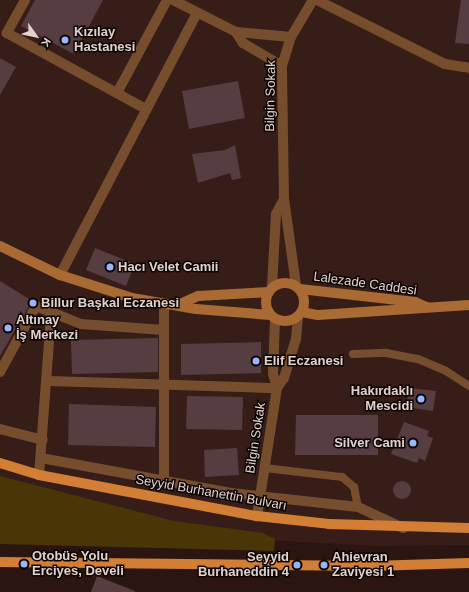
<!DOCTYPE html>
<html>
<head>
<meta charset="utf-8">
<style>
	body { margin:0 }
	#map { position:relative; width:469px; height:592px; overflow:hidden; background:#2a1510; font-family:Helvetica,sans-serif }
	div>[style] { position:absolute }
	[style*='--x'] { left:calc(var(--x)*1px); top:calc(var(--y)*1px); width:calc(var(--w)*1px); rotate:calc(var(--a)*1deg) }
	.built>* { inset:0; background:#371d17 }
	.green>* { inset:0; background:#493606 }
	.building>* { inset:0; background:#563d41 }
	.round { border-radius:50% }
	.lane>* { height:8px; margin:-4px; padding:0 4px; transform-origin:4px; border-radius:4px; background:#764e2e }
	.street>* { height:10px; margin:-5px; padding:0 5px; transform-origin:5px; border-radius:5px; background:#764e2e }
	.secondary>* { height:10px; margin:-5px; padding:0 5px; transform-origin:5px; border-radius:5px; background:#aa6a33 }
	.secondary>.ring { margin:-5px; padding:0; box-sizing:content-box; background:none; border:10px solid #aa6a33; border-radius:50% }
	.primary>* { height:10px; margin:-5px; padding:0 5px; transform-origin:5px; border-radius:5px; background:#d27f35 }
	.dots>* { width:11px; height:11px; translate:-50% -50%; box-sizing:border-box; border:2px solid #0c0403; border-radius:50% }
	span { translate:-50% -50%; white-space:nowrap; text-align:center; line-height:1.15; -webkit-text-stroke:3px #0c0403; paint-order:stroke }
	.poi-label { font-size:13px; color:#e1d2ce; font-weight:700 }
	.left { translate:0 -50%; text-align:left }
	.right { translate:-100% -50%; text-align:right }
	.street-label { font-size:13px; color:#e1d2ce }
	.north { position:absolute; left:16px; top:16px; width:40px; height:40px; -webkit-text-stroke:3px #0c0403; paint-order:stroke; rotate:123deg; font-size:11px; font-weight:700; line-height:16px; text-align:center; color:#e1d2ce }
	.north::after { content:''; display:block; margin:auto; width:14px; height:18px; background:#e1d2ce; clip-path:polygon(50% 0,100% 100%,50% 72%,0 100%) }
</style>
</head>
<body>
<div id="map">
	<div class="built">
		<i style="clip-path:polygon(0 0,469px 0,469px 545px,376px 546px,265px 540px,0 506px)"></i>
	</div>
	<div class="green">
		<i style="clip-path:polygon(0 476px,174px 521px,263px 533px,275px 539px,274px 551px,0 544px)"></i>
	</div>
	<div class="building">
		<i style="clip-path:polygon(35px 0,103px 0,74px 54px,21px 26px)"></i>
		<i style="clip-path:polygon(461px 0,469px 0,469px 44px,455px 43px)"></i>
		<i style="clip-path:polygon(0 58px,16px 67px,0 95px)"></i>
		<i style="clip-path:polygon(238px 81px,245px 118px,189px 129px,182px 91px)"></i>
		<i style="clip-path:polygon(235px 145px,241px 178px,232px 180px,230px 173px,198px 183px,192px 154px,225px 150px)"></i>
		<i style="clip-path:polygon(95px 248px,135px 264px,126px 286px,86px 270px)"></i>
		<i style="clip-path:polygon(0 281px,32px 301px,0 356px)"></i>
		<i style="clip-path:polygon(158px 338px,158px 372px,72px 374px,71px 340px)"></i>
		<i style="clip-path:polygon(261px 342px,261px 373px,181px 375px,181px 344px)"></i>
		<i style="clip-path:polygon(409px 388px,436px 391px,433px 411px,406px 407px)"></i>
		<i style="clip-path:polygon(187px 396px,243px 397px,242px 430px,186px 429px)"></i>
		<i style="clip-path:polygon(69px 404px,156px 407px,155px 447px,68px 445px)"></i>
		<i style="clip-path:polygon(296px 415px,378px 415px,378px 455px,295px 455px)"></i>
		<i style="clip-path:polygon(404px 422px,429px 431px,427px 436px,433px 438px,425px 461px,419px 458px,417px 463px,391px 454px)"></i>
		<i style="clip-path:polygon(237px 448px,239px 475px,205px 477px,204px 450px)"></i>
		<i class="round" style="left:393px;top:481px;width:18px;height:18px"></i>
		<i style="clip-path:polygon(97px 576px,135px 591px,135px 592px,91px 592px)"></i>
	</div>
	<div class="lane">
		<i style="--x:353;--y:354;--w:33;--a:-2"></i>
		<i style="--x:386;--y:353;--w:33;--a:11"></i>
		<i style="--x:418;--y:359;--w:30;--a:23"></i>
		<i style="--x:446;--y:371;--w:27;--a:33"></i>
		<i style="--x:265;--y:468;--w:78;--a:6.7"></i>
		<i style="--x:342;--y:477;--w:16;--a:40"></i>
		<i style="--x:354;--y:487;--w:20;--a:79"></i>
	</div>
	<div class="street">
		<i style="--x:25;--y:0;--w:38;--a:119"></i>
		<i style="--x:7;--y:33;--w:158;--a:28.7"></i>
		<i style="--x:173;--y:0;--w:71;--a:26.9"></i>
		<i style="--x:236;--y:32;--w:55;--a:5.2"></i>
		<i style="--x:317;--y:0;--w:143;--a:26.6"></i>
		<i style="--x:445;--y:64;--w:24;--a:9"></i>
		<i style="--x:236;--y:32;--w:13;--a:58"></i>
		<i style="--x:243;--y:43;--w:45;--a:30.5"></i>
		<i style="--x:117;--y:93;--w:106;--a:-61.7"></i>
		<i style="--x:60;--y:275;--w:296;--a:-62.4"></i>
		<i style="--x:296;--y:285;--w:87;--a:-97.9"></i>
		<i style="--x:284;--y:199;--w:133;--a:-90.9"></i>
		<i style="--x:282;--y:66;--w:30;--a:-73"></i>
		<i style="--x:291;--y:37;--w:43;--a:-59.3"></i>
		<i style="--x:272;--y:287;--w:73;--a:-86.9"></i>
		<i style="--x:276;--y:214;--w:17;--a:-62"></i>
		<i style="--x:0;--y:372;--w:75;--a:-61.4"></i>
		<i style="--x:36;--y:306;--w:48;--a:21.8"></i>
		<i style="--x:81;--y:324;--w:83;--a:4.1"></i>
		<i style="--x:49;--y:381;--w:228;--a:1.8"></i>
		<i style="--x:277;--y:388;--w:12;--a:-55"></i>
		<i style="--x:284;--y:378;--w:41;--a:-72.9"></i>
		<i style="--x:296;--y:339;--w:22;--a:-85"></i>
		<i style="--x:0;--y:429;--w:44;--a:14.3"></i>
		<i style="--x:41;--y:458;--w:193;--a:10.4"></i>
		<i style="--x:231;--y:493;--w:128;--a:6.3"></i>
		<i style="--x:358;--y:507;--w:50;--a:25"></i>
		<i style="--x:39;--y:475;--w:161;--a:-85.7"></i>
		<i style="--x:164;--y:481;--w:178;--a:-90"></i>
		<i style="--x:257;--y:516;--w:130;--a:-81.1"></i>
		<i style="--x:277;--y:388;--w:15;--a:-106"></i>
		<i style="--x:273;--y:374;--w:55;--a:-87.9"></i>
	</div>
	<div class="secondary">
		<i style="--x:0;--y:246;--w:67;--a:25.8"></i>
		<i style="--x:60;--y:275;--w:76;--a:17.7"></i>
		<i style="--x:132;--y:298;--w:65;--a:9.8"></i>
		<i style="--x:196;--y:309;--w:74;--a:4.6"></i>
		<i class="ring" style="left:266px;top:283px;width:28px;height:28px"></i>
		<i style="--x:300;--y:289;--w:116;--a:6.4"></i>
		<i style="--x:415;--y:302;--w:13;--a:23"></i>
		<i style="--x:180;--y:304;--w:20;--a:-24"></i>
		<i style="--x:198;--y:296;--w:71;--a:-3.2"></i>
		<i style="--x:302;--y:312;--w:16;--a:11"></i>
		<i style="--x:318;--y:315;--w:151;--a:-3.8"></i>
	</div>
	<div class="primary">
		<i style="--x:0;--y:463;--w:41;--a:17.1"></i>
		<i style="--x:39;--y:475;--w:222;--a:10.7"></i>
		<i style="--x:257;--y:516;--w:72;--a:6.3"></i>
		<i style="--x:329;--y:524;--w:140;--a:1.6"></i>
		<i style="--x:0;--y:562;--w:371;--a:0.6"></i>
		<i style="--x:371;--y:566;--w:98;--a:-1.8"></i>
	</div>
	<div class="dots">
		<i style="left:65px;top:40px;background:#99b5fd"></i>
		<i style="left:110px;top:267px;background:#99b5fd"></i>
		<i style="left:33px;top:303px;background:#99b5fd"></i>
		<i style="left:8px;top:328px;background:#99b5fd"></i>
		<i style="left:256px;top:361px;background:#99b5fd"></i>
		<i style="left:421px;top:399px;background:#99b5fd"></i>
		<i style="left:413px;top:443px;background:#99b5fd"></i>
		<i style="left:24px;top:564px;background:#99b5fd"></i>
		<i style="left:297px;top:565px;background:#99b5fd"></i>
		<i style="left:324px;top:565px;background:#99b5fd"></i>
	</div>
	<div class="poi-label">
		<span class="left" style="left:74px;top:40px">Kızılay<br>Hastanesi</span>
		<span class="left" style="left:118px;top:267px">Hacı Velet Camii</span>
		<span class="left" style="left:41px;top:303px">Billur Başkal Eczanesi</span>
		<span class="left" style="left:16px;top:328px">Altınay<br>İş Merkezi</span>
		<span class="left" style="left:264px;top:361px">Elif Eczanesi</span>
		<span class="right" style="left:413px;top:399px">Hakırdaklı<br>Mescidi</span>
		<span class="right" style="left:405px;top:443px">Silver Cami</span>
		<span class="left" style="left:32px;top:564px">Otobüs Yolu<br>Erciyes, Develi</span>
		<span class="right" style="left:289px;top:565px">Seyyid<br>Burhaneddin 4</span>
		<span class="left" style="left:332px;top:565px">Ahievran<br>Zaviyesi 1</span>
	</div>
	<div class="street-label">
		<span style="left:271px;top:96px;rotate:-89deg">Bilgin Sokak</span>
		<span style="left:365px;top:284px;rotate:8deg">Lalezade Caddesi</span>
		<span style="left:256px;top:438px;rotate:-81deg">Bilgin Sokak</span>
		<span style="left:211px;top:493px;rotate:10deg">Seyyid Burhanettin Bulvarı</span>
	</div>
	<div class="north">K</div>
</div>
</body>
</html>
